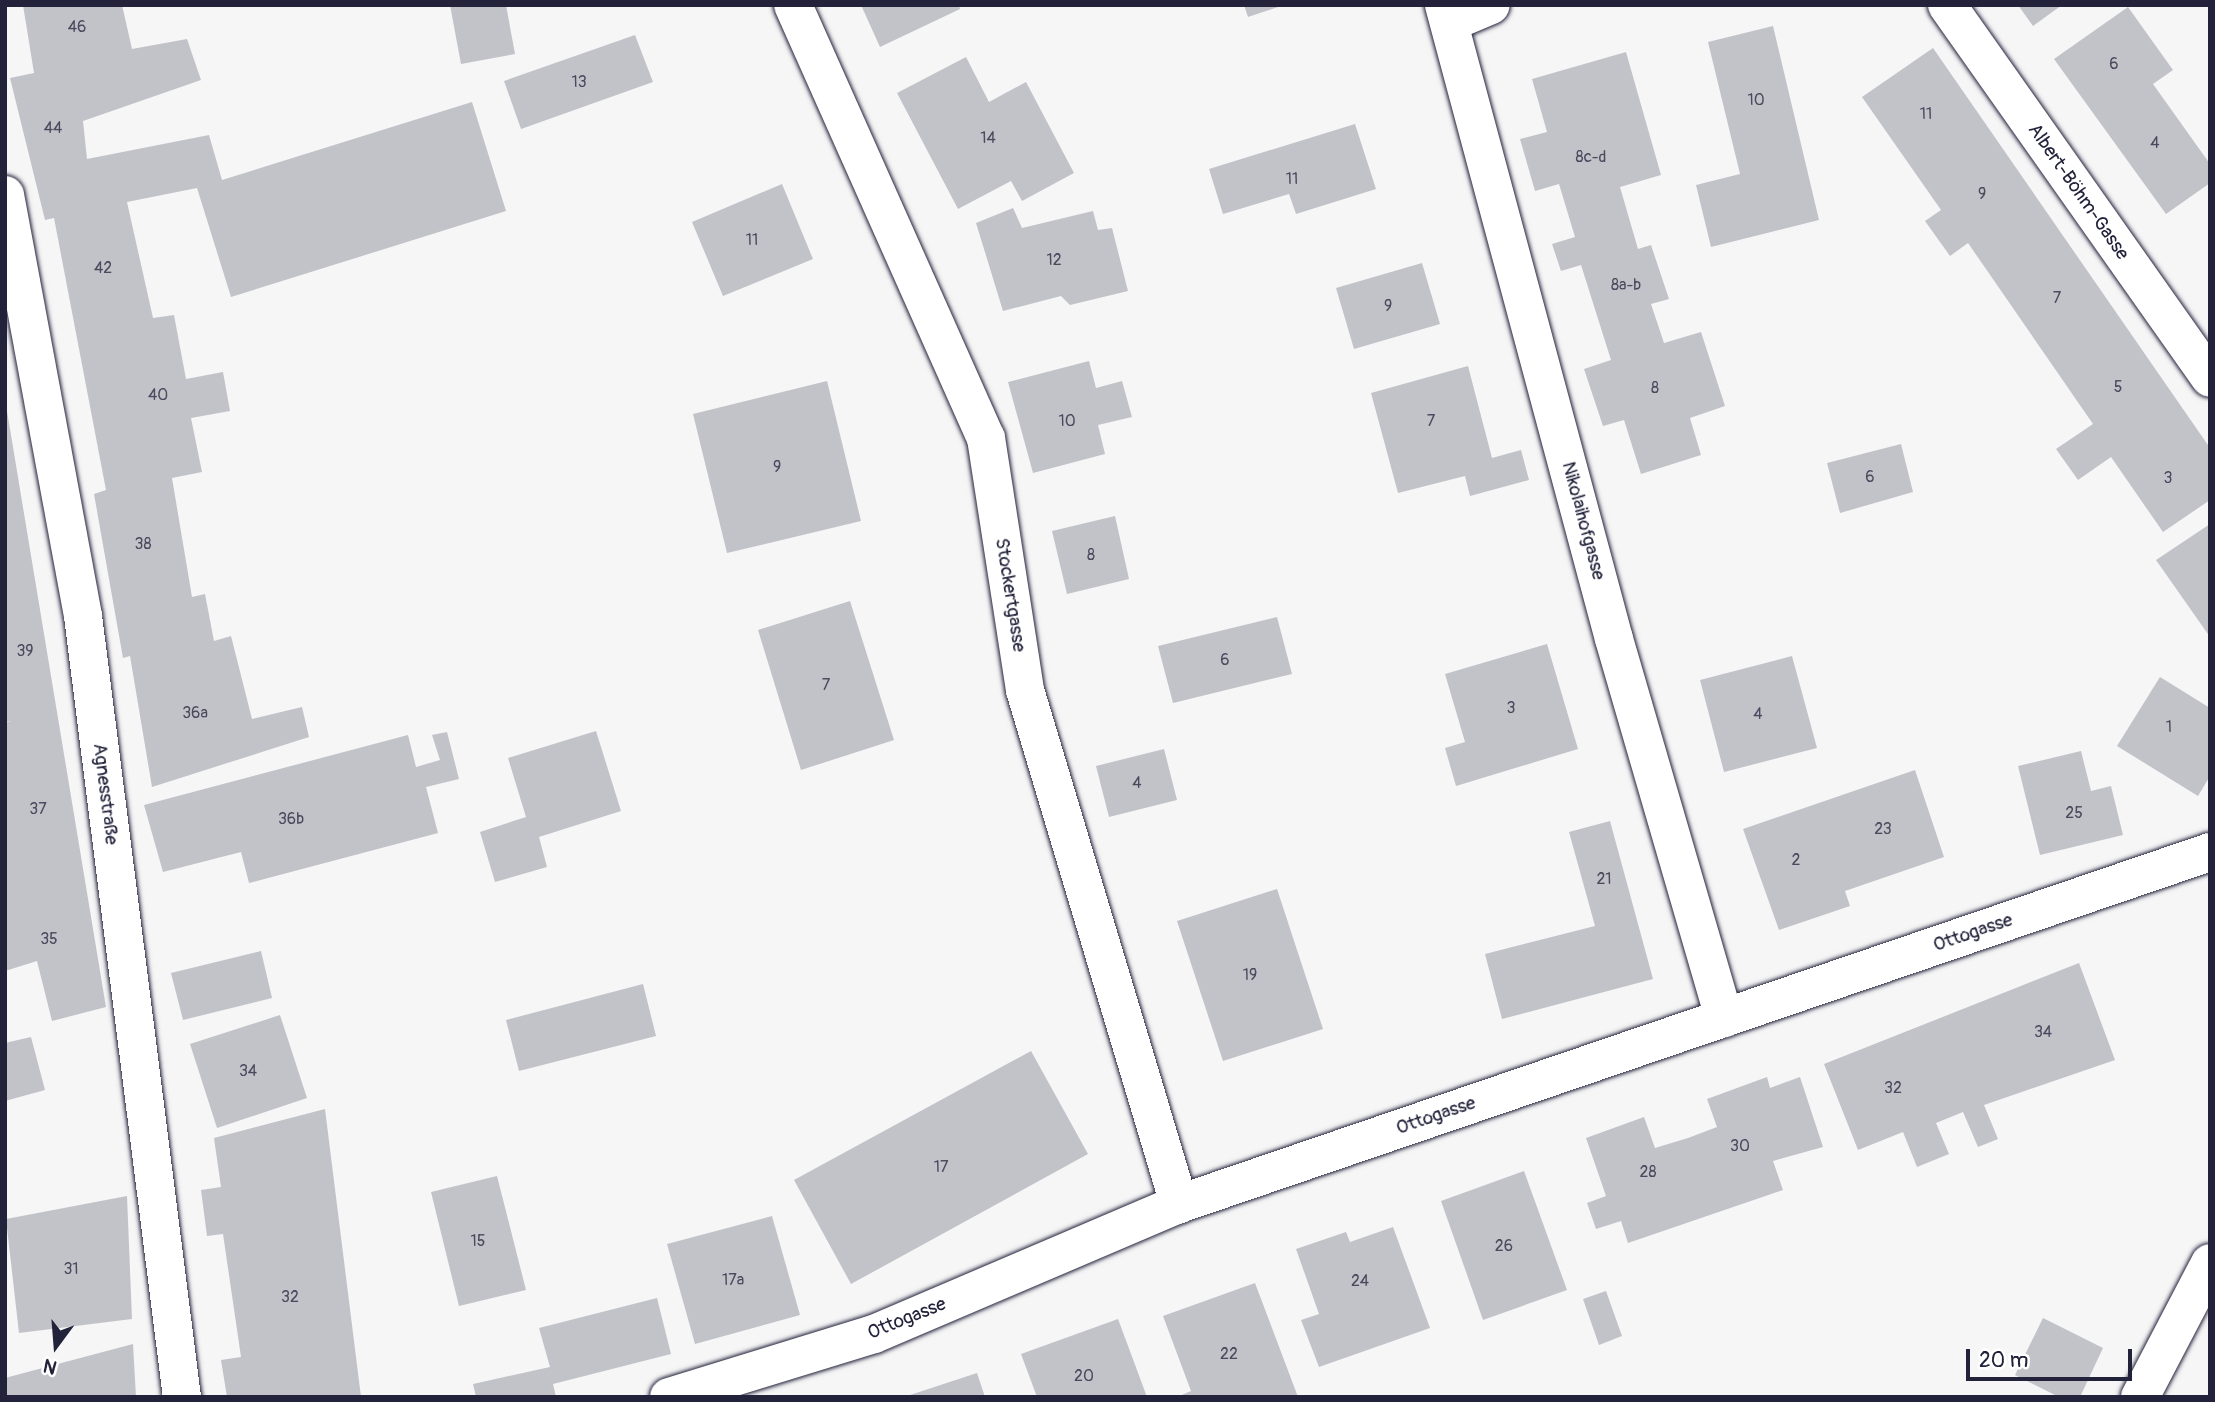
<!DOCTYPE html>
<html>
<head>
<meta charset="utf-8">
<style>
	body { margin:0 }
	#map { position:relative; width:2215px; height:1402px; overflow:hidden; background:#f6f6f7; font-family:Pangolin,sans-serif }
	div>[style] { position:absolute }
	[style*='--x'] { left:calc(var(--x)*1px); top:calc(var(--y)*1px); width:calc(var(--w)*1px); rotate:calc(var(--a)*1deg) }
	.building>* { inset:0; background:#c2c2c9 }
	.roads { filter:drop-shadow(0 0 2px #22223b) drop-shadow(0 0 2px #22223b) }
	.minor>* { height:38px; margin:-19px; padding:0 19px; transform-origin:19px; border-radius:19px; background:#fff }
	span { translate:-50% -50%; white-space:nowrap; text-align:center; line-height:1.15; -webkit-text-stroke:5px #fff; paint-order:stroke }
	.number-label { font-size:16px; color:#4a4a5e }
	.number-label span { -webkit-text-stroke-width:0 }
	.street-label { font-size:19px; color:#22223b }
	.frame { position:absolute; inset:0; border:7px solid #22223b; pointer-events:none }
	.north { position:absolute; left:21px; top:1311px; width:70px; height:70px; -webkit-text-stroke:5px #fff; paint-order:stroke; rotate:196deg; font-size:19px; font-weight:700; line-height:28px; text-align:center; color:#22223b }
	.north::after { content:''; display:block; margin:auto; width:24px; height:32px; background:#22223b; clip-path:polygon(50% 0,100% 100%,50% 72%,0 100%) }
	.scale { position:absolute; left:1966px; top:1349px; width:166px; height:32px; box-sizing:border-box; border:4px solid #22223b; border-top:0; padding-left:9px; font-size:21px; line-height:24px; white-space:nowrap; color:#22223b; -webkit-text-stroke:5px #fff; paint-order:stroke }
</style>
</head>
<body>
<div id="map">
	<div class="building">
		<i style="clip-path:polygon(23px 5px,122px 5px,132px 49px,187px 39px,201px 80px,83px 121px,87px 159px,209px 135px,222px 180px,472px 102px,506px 211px,231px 297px,197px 188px,127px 202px,153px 318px,174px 315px,186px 379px,223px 372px,230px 411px,191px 418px,202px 472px,172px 478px,192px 597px,205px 594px,214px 641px,231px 636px,252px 719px,302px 707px,309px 737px,152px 787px,130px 656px,123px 658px,94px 494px,106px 490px,54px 218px,45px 220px,10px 78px,34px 73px)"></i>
		<i style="clip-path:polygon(450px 5px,506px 5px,515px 54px,461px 64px)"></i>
		<i style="clip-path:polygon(861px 5px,959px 5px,960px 9px,880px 47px)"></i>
		<i style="clip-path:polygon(1244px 5px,1281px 5px,1281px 6px,1248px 17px)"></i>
		<i style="clip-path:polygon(2018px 5px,2062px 5px,2033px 26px)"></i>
		<i style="clip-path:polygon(2128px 7px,2173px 70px,2153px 84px,2210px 164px,2210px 183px,2166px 214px,2054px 59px)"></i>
		<i style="clip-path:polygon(1773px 26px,1819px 220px,1711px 247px,1696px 185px,1740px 174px,1708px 42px)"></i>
		<i style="clip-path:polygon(635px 35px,653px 82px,521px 129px,504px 81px)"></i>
		<i style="clip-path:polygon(1933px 48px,2210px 448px,2210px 500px,2163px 532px,2111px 457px,2078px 480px,2056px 449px,2093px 424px,1968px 243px,1950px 256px,1925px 221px,1941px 210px,1862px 97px)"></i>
		<i style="clip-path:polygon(1626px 52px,1661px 175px,1620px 187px,1638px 249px,1651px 245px,1669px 299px,1651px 304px,1664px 343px,1701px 332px,1725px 406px,1690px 418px,1701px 455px,1641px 474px,1624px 420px,1603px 426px,1584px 369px,1611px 360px,1581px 265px,1561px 271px,1552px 244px,1575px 237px,1559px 184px,1535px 191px,1520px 139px,1547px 132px,1532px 79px)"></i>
		<i style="clip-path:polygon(966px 57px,989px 102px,1026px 82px,1074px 173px,1022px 201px,1011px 181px,958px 209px,897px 93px)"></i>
		<i style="clip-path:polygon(1355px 124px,1376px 189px,1296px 214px,1289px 194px,1223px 214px,1209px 169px)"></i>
		<i style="clip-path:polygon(782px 184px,813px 259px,723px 296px,692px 222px)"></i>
		<i style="clip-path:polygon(1013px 208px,1022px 228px,1093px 211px,1098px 230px,1112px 228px,1128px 291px,1070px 305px,1061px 296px,1003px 311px,976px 223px)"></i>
		<i style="clip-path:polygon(1422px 263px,1440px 324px,1354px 349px,1336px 288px)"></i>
		<i style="clip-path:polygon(1089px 361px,1096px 388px,1122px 381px,1132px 417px,1098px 425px,1105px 454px,1033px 473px,1008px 382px)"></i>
		<i style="clip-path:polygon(1468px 366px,1492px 458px,1521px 450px,1529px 480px,1470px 496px,1465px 476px,1398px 493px,1371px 393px)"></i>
		<i style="clip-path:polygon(827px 381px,861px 521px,727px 553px,693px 414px)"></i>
		<i style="clip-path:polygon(5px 399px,106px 1007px,52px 1021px,37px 961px,5px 971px,5px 723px,11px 721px,5px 722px)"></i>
		<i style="clip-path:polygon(1901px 444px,1913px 492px,1840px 513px,1827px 463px)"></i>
		<i style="clip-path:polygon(1115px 516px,1129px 579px,1067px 594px,1052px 531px)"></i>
		<i style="clip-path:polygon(2210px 524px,2210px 637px,2156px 560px)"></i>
		<i style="clip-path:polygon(850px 601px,894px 740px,801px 770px,758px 630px)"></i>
		<i style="clip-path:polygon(1277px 617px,1292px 674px,1173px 703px,1158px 646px)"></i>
		<i style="clip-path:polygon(1547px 644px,1578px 749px,1456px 786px,1445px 748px,1465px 742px,1445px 674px)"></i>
		<i style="clip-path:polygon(1792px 656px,1817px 748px,1724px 772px,1700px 680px)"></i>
		<i style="clip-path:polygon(2160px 677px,2210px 708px,2210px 776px,2198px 796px,2117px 746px)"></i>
		<i style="clip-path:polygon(596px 731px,621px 811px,539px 837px,547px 867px,495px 882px,480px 832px,526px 817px,508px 758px)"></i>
		<i style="clip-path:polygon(447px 732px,459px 779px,426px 787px,438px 833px,249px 883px,241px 852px,163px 872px,144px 805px,408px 735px,416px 767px,440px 760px,432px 735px)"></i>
		<i style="clip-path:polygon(1164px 749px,1177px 800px,1109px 817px,1096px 766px)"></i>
		<i style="clip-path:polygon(2081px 751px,2091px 791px,2111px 786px,2123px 835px,2040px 855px,2018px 766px)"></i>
		<i style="clip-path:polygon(1915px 770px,1944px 857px,1845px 891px,1850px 906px,1779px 930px,1743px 829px)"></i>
		<i style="clip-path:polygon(1610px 821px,1653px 979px,1502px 1019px,1485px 954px,1595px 926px,1569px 832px)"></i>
		<i style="clip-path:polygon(1277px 889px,1323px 1029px,1223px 1061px,1177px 921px)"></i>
		<i style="clip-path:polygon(261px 951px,272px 998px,183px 1020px,171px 973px)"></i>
		<i style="clip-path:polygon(2079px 963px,2115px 1060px,1984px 1105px,1998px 1139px,1978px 1147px,1963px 1112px,1936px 1123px,1949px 1154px,1917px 1167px,1903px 1132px,1858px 1150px,1824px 1064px)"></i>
		<i style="clip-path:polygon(643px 984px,656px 1036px,519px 1071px,506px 1020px)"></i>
		<i style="clip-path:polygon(280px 1015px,307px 1098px,217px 1128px,190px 1044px)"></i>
		<i style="clip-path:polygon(31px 1037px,45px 1090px,5px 1101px,5px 1043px)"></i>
		<i style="clip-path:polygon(1031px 1051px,1088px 1154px,851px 1284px,794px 1180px)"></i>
		<i style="clip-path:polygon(1767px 1077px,1770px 1088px,1800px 1077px,1823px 1147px,1773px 1161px,1783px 1190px,1628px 1243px,1621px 1221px,1596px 1229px,1587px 1203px,1606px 1196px,1586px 1138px,1644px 1117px,1655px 1148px,1688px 1138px,1717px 1127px,1707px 1099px)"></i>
		<i style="clip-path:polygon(325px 1109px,361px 1397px,227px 1397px,221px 1360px,241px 1357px,223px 1234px,207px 1236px,201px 1190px,221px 1187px,214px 1138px)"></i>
		<i style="clip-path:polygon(1524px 1171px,1567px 1290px,1483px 1320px,1441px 1201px)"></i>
		<i style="clip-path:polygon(497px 1176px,526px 1290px,459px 1306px,431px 1192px)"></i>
		<i style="clip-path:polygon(127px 1196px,132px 1319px,19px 1333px,6px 1219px)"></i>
		<i style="clip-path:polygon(772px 1216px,800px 1315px,695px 1344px,667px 1244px)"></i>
		<i style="clip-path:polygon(1393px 1227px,1430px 1328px,1319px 1367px,1301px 1320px,1319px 1314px,1296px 1249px,1346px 1232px,1350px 1242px)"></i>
		<i style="clip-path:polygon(1255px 1283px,1298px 1397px,1177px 1397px,1191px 1391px,1163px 1316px)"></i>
		<i style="clip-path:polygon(1606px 1291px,1622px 1336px,1599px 1345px,1583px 1299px)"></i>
		<i style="clip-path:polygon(657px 1298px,671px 1354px,553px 1384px,556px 1397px,476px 1397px,473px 1384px,550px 1367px,539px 1328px)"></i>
		<i style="clip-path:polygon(2043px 1318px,2103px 1348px,2080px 1397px,2059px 1397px,2015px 1375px)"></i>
		<i style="clip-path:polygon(1118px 1319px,1147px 1397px,1037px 1397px,1021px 1354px)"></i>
		<i style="clip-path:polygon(133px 1344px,136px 1397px,5px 1397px,5px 1378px)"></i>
		<i style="clip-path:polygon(977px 1373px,985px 1397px,907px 1397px,907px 1396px)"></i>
	</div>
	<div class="roads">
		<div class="minor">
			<i style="--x:793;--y:5;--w:474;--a:66"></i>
			<i style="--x:986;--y:438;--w:255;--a:81.2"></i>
			<i style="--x:1025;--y:690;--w:537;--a:73.32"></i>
			<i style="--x:1444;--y:5;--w:656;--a:74.99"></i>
			<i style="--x:1614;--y:639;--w:395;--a:73.8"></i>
			<i style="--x:1947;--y:5;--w:456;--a:54.8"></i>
			<i style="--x:1451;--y:22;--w:43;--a:-23"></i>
			<i style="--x:5;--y:195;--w:428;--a:79.5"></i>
			<i style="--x:83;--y:616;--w:787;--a:82.78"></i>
			<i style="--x:669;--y:1397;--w:214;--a:-17.1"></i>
			<i style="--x:874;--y:1334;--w:332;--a:-23.1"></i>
			<i style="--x:1179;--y:1204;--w:1089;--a:-18.85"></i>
			<i style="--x:2140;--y:1397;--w:151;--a:-62.4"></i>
		</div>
	</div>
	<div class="number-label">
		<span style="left:77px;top:27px">46</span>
		<span style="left:2114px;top:64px">6</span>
		<span style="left:579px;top:82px">13</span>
		<span style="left:1756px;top:100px">10</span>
		<span style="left:1926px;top:114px">11</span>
		<span style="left:53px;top:128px">44</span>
		<span style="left:988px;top:138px">14</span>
		<span style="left:2155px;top:143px">4</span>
		<span style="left:1591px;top:157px">8c-d</span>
		<span style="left:1292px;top:179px">11</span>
		<span style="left:1982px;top:194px">9</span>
		<span style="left:752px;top:240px">11</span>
		<span style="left:1054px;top:260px">12</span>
		<span style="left:103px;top:268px">42</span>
		<span style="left:1626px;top:285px">8a-b</span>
		<span style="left:2057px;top:298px">7</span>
		<span style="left:1388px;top:306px">9</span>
		<span style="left:2118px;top:387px">5</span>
		<span style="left:1655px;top:388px">8</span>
		<span style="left:158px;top:395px">40</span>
		<span style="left:1067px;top:421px">10</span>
		<span style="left:1431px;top:421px">7</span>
		<span style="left:777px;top:467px">9</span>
		<span style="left:1870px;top:477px">6</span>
		<span style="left:2168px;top:478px">3</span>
		<span style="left:143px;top:544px">38</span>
		<span style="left:1091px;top:555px">8</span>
		<span style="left:25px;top:651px">39</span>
		<span style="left:1225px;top:660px">6</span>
		<span style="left:826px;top:685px">7</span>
		<span style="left:1511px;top:708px">3</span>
		<span style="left:195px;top:713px">36a</span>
		<span style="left:1758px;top:714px">4</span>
		<span style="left:2169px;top:727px">1</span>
		<span style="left:1137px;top:783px">4</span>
		<span style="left:38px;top:809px">37</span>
		<span style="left:2074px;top:813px">25</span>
		<span style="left:291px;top:819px">36b</span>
		<span style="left:1883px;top:829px">23</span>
		<span style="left:1796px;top:860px">2</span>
		<span style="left:1604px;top:879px">21</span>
		<span style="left:49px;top:939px">35</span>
		<span style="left:1250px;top:975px">19</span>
		<span style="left:2043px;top:1032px">34</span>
		<span style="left:248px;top:1071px">34</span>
		<span style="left:1893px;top:1088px">32</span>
		<span style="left:1740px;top:1146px">30</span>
		<span style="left:941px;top:1167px">17</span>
		<span style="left:1648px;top:1172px">28</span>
		<span style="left:478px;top:1241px">15</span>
		<span style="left:1504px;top:1246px">26</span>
		<span style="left:71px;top:1269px">31</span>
		<span style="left:733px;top:1280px">17a</span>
		<span style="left:1360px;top:1281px">24</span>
		<span style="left:290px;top:1297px">32</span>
		<span style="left:1229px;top:1354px">22</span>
		<span style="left:1084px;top:1376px">20</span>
	</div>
	<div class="street-label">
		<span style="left:2078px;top:192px;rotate:55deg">Albert-Böhm-Gasse</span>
		<span style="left:1583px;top:521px;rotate:75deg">Nikolaihofgasse</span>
		<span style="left:1010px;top:595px;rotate:81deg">Stockertgasse</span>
		<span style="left:105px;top:794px;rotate:83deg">Agnesstraße</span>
		<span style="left:1973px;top:933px;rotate:-19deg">Ottogasse</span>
		<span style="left:1436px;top:1116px;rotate:-19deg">Ottogasse</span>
		<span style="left:907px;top:1319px;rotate:-22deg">Ottogasse</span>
	</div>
	<div class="frame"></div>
	<div class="north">N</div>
	<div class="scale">20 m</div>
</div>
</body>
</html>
